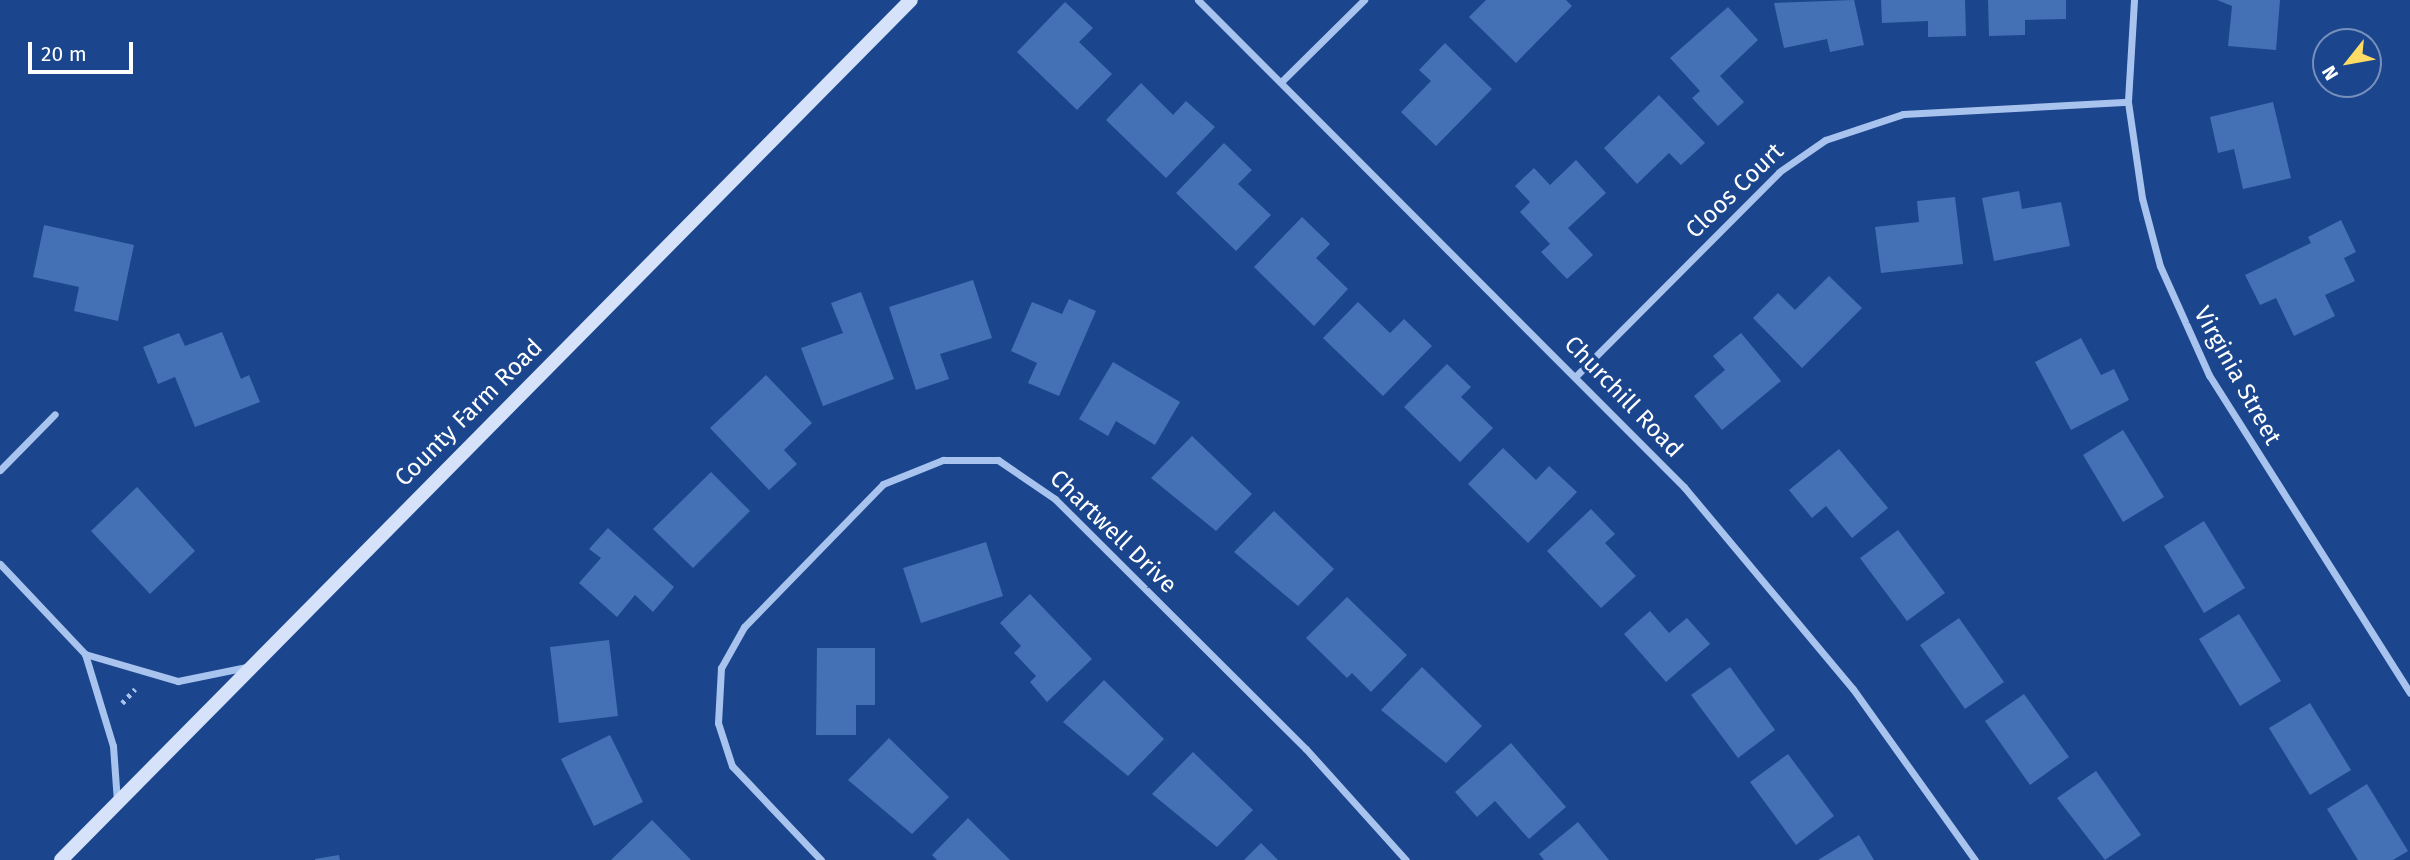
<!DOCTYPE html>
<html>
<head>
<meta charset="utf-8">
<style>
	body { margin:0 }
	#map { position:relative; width:2410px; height:860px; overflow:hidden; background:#1b468d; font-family:"Fira Sans",sans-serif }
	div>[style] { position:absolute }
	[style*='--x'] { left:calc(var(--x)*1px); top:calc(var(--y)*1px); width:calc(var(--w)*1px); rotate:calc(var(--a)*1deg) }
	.building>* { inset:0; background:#4470b5 }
	.path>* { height:4.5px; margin-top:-2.25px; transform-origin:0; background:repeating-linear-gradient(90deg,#a8c3ed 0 3.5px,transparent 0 8.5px) }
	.street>* { height:7px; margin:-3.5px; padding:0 3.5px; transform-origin:3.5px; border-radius:3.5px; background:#a8c3ed }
	.secondary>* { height:14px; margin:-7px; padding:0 7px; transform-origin:7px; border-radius:7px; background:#d5e2fa }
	span { translate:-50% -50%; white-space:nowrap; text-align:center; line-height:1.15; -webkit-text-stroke:7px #1b468d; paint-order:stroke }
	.street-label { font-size:24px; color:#fff }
	.north { position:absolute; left:2312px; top:28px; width:70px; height:70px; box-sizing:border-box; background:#1b468d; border:2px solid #7690bb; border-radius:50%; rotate:239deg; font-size:19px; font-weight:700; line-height:28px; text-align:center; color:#fff }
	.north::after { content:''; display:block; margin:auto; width:24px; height:32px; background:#fedb65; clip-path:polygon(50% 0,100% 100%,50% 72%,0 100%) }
	.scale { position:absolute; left:28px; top:42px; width:105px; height:32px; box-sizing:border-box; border:4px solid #fff; border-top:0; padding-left:9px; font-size:21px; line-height:24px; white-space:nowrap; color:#fff; -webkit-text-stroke:5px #1b468d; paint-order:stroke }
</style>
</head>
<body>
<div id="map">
	<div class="building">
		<i style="clip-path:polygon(1486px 0,1566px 0,1572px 6px,1516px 63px,1469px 17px)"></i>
		<i style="clip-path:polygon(1854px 0,1864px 45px,1830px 52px,1827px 39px,1784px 48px,1774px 3px)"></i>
		<i style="clip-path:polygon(1881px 0,1965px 0,1966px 36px,1928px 37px,1928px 21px,1882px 23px)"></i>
		<i style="clip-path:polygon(1988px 0,2066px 0,2066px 19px,2025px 20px,2025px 35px,1989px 36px)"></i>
		<i style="clip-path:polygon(2217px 0,2280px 0,2276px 50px,2228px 46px,2232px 6px)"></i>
		<i style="clip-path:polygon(1065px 2px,1093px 28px,1079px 42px,1112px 74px,1077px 110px,1017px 52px)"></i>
		<i style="clip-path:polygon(1728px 7px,1758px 40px,1720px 76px,1744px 102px,1718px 126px,1692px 98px,1700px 91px,1670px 58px)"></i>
		<i style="clip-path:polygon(1445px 43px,1492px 89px,1436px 146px,1401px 112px,1431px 81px,1419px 70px)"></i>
		<i style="clip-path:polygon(1141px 83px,1173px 115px,1186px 101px,1215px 127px,1166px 178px,1106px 120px)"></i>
		<i style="clip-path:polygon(1659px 95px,1705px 143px,1681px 165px,1669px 153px,1637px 184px,1604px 148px)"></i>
		<i style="clip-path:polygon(2273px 102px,2291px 178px,2243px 189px,2234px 149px,2218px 153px,2210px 117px)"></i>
		<i style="clip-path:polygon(1224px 143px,1252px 170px,1238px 184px,1271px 215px,1236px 251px,1176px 193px)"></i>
		<i style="clip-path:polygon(1576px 160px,1606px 193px,1568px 228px,1593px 255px,1567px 279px,1541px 252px,1550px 244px,1520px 212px,1530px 202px,1515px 186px,1534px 168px,1550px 185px)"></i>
		<i style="clip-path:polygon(2019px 191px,2022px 209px,2061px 202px,2070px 246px,1994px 261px,1982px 198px)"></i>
		<i style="clip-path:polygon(1955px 197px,1963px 264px,1881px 273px,1875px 227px,1919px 222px,1917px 201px)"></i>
		<i style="clip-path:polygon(1302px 217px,1330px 244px,1316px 258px,1348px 289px,1314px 326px,1254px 267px)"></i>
		<i style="clip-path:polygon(2341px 220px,2356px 252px,2344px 258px,2355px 281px,2325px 295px,2335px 316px,2294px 336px,2276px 298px,2260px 305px,2245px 275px,2311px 243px,2308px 237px)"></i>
		<i style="clip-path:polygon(44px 225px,134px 245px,118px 321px,74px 311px,79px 287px,33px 277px)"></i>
		<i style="clip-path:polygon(1829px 276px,1862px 308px,1802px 368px,1753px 318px,1778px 293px,1795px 310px)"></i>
		<i style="clip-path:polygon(973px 280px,992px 338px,940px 354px,949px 379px,916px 390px,889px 307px)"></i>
		<i style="clip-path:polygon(861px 292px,894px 379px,823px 406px,801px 348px,843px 333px,831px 303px)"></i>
		<i style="clip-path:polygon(1069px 299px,1096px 311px,1059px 396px,1028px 383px,1037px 363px,1011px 351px,1032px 302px,1062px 314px)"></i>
		<i style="clip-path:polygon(1358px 302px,1390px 333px,1404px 319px,1432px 346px,1383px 396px,1323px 338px)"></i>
		<i style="clip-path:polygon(222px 332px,241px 379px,249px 375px,260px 402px,195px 427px,175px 377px,158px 384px,143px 347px,179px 333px,185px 346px)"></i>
		<i style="clip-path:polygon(1741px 333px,1781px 381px,1722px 430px,1694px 396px,1725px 370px,1713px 356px)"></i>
		<i style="clip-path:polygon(2081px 338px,2101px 375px,2114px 369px,2129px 400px,2071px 430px,2035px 362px)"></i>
		<i style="clip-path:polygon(1113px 362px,1180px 402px,1155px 445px,1116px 421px,1108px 436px,1079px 419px)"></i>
		<i style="clip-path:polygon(1447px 364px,1471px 387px,1461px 397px,1493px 428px,1460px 462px,1404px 407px)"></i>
		<i style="clip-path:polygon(766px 375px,812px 423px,784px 450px,797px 464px,769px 490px,710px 428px)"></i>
		<i style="clip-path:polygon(2123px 430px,2164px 497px,2123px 522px,2083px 455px)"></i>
		<i style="clip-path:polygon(1192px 436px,1252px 494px,1216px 531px,1151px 478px)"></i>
		<i style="clip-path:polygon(1503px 448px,1536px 480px,1549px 466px,1577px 492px,1528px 543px,1468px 484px)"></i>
		<i style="clip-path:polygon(1839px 449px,1888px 508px,1852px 538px,1826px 506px,1812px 518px,1789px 490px)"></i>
		<i style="clip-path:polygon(711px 472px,750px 511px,693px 568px,653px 529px)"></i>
		<i style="clip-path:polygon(137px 487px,195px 551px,150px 594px,91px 531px)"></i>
		<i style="clip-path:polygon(1591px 509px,1615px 534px,1605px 543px,1636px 576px,1601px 608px,1547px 551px)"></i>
		<i style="clip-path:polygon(1274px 511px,1334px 569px,1298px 606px,1234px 552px)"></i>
		<i style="clip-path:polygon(2204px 521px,2245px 588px,2204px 613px,2164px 546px)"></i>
		<i style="clip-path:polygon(608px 528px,674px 587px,653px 612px,635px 595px,617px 617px,579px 583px,601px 558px,589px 549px)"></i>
		<i style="clip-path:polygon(1898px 530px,1945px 593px,1907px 621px,1860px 558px)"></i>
		<i style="clip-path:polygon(986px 542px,1003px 596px,921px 623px,903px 568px)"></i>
		<i style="clip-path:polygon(1030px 594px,1092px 659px,1047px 702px,1030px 682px,1036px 676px,1014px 653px,1021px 646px,1000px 623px)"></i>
		<i style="clip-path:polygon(1347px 597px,1407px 655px,1371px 692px,1352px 673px,1347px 678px,1306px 638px)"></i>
		<i style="clip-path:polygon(1650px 611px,1669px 633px,1687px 618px,1710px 644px,1666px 682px,1624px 634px)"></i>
		<i style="clip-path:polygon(2239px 614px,2281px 681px,2240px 706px,2199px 639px)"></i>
		<i style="clip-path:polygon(1959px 618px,2004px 682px,1965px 709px,1920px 645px)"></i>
		<i style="clip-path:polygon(609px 640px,618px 716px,559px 723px,550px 647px)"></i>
		<i style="clip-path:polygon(817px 648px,875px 648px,875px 705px,856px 705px,856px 735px,816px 735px)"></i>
		<i style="clip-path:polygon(1422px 667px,1482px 726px,1446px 763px,1381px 710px)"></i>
		<i style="clip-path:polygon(1730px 667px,1775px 730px,1738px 758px,1691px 695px)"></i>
		<i style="clip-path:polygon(1104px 680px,1164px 739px,1128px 776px,1063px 722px)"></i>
		<i style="clip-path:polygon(2024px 694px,2069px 757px,2030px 785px,1985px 721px)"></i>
		<i style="clip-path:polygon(2310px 703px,2351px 770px,2310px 795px,2269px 728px)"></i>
		<i style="clip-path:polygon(610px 735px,643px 802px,594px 826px,561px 759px)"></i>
		<i style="clip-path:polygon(889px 738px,949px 797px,912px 834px,848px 780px)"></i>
		<i style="clip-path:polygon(1511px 743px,1566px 807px,1529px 839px,1495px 801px,1477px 817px,1455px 792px)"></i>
		<i style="clip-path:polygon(1193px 752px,1253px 810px,1217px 847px,1152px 794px)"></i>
		<i style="clip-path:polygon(1788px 754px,1834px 816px,1796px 845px,1750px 782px)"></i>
		<i style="clip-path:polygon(2096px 771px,2141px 835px,2105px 860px,2057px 798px)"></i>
		<i style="clip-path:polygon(2367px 784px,2408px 851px,2393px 860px,2358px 860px,2327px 809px)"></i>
		<i style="clip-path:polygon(968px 818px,1010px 860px,937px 860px,932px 855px)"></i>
		<i style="clip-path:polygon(652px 820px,691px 860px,611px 860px)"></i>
		<i style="clip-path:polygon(1578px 822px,1609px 860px,1544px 860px,1539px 854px)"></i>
		<i style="clip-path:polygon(1859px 835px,1874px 860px,1818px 860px)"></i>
		<i style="clip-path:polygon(1261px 843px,1278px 860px,1244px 860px)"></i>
		<i style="clip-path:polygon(339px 855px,340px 860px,315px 860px,315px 859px)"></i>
	</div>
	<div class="path">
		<i style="--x:122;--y:703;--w:19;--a:-47"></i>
	</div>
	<div class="street">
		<i style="--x:1198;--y:0;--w:688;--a:45.06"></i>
		<i style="--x:1684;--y:487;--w:263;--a:50.1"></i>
		<i style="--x:1853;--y:689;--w:210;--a:54.5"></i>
		<i style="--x:2134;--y:0;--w:102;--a:93.4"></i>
		<i style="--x:2128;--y:102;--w:97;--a:81.7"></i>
		<i style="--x:2142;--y:198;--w:70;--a:75.2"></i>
		<i style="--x:2160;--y:266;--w:120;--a:65.8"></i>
		<i style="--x:2209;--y:375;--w:376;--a:57.7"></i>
		<i style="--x:1281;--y:82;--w:117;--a:-44.7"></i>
		<i style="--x:1577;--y:375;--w:286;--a:-45.1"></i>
		<i style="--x:1779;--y:172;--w:56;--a:-34.8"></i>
		<i style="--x:1825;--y:140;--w:82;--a:-18.4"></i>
		<i style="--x:1903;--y:114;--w:225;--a:-3.1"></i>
		<i style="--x:0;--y:470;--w:78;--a:-45.5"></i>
		<i style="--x:0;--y:564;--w:124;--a:46.6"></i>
		<i style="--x:85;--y:654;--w:96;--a:73.1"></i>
		<i style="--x:113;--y:746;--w:56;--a:85.9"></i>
		<i style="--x:85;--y:654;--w:97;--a:16.2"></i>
		<i style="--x:178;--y:681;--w:70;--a:-11.5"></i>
		<i style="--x:821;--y:860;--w:129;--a:-133.4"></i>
		<i style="--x:732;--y:766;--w:45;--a:-108"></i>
		<i style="--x:718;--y:723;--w:55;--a:-86.9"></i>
		<i style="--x:721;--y:668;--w:47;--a:-60.7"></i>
		<i style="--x:744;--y:627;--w:199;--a:-45.8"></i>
		<i style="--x:883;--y:484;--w:65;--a:-21.8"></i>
		<i style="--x:943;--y:460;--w:55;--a:0"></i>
		<i style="--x:998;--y:460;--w:69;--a:34.4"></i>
		<i style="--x:1055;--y:499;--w:354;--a:44.9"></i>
		<i style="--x:1306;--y:749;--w:149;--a:48"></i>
	</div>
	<div class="secondary">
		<i style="--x:61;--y:860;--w:1209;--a:-45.34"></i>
	</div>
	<div class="street-label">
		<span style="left:1735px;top:191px;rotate:-44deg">Cloos Court</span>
		<span style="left:2237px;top:376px;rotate:61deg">Virginia Street</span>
		<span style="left:1623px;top:397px;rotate:46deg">Churchill Road</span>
		<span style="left:469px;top:413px;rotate:-45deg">County Farm Road</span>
		<span style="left:1113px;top:532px;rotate:44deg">Chartwell Drive</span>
	</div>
	<div class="north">N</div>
	<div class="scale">20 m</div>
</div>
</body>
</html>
